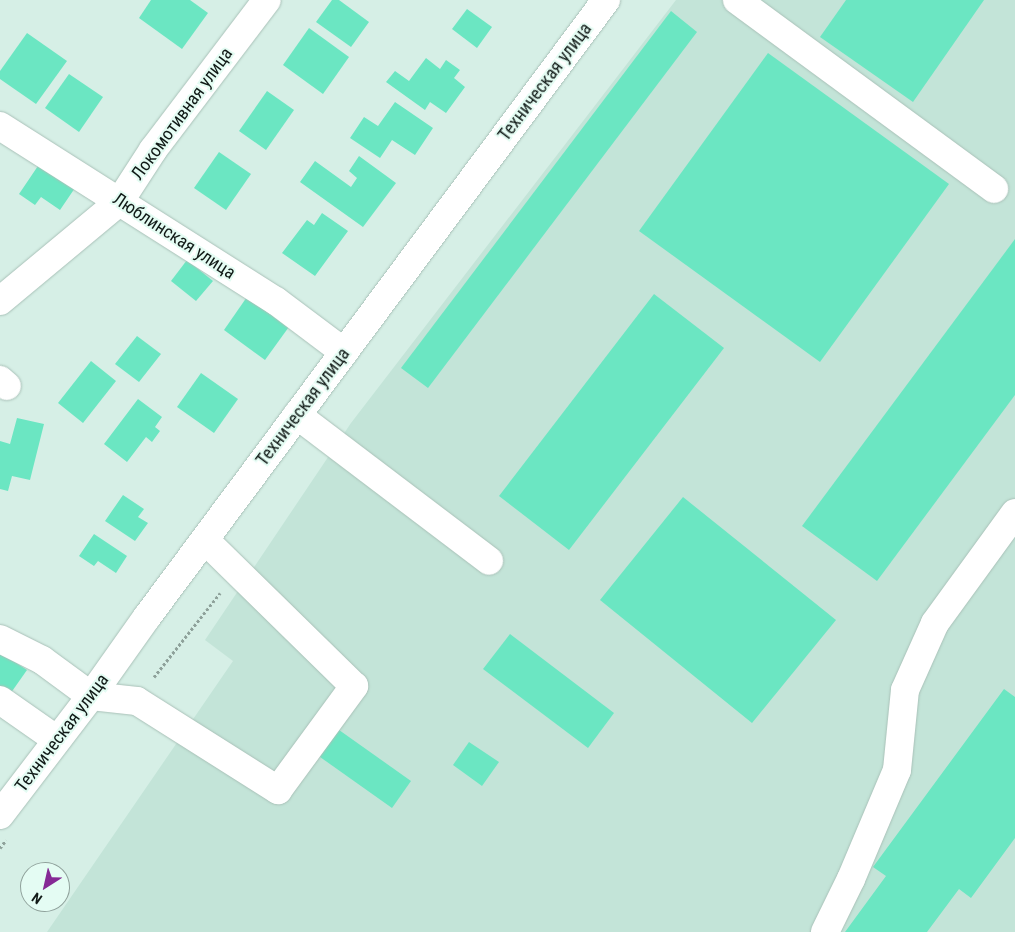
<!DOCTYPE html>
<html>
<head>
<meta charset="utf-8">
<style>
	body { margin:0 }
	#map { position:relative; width:1015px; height:932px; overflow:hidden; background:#d6efe6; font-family:"Roboto Condensed",sans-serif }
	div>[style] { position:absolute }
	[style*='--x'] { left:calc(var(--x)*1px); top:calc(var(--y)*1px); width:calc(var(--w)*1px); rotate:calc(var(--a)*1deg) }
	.built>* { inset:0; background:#c3e4d8 }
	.building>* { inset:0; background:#6be6c2 }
	.path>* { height:3px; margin-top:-1.5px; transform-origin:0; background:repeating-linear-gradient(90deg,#8ea19a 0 2.5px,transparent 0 5px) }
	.roads { filter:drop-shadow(0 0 1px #a9c1b8) drop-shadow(0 0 1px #a9c1b8) }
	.minor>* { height:28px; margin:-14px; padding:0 14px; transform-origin:14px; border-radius:14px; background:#fff }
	span { translate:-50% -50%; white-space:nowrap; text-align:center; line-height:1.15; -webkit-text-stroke:4px #e4fcf3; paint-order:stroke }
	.street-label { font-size:18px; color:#101916 }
	.north { position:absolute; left:20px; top:862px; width:50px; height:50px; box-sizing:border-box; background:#e4fcf3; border:1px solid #8fa19b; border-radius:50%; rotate:215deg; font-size:14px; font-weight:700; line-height:20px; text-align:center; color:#101916 }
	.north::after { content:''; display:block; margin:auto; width:18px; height:22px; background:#852995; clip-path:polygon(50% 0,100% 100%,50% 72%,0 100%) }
</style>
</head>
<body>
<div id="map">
	<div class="built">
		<i style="clip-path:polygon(676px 0,1015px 0,1015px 932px,47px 932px,233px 661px,205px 640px,351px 423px)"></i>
	</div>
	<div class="building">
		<i style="clip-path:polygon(151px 0,190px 0,208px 13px,182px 49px,139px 18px)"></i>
		<i style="clip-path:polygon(332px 0,339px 0,369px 22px,351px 47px,316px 22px)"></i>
		<i style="clip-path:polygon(846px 0,984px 0,913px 102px,820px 37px)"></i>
		<i style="clip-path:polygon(467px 9px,492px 27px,477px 48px,452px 29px)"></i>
		<i style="clip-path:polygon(671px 11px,697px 32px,428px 388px,401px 368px)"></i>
		<i style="clip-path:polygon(309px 28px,349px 57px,323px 94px,283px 65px)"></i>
		<i style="clip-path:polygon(27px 33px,67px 61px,36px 104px,0 79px,0 71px)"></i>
		<i style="clip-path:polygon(768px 53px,949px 184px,820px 362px,639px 231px)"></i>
		<i style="clip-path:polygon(426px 58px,440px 69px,446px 60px,460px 70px,454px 78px,465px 87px,446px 113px,430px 102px,425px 110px,386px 82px,395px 71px,409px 81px)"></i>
		<i style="clip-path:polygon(69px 74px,103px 97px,79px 132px,45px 108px)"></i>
		<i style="clip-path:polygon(267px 91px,294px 110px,266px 150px,239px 131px)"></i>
		<i style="clip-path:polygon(395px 102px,433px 128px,415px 155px,392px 140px,380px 158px,350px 138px,364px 117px,378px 126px)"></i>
		<i style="clip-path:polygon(219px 152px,251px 174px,226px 210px,194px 188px)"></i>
		<i style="clip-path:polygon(359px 156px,396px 183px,363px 227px,300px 182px,315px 161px,351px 187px,357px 178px,349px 171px)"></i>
		<i style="clip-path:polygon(42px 160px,77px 185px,60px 210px,41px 197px,35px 205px,19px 194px)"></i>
		<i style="clip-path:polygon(322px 213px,348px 231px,315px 276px,282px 253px,307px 220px,314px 225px)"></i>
		<i style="clip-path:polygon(1015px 239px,1015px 395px,877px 581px,802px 526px)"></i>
		<i style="clip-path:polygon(187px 260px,213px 281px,196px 301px,171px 281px)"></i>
		<i style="clip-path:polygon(249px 294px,291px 324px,265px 360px,224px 330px)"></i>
		<i style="clip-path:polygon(654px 294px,724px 348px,569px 550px,499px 496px)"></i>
		<i style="clip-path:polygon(137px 336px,161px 354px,139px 382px,115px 364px)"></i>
		<i style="clip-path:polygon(91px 361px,116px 381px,83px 423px,58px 403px)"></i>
		<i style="clip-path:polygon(201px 373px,238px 399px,214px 433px,177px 407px)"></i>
		<i style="clip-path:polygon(138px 399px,162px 417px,155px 427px,160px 431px,152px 442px,146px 437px,127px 462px,104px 444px)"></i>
		<i style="clip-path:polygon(17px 418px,44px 424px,30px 480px,12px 476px,8px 491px,0 489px,0 441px,10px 444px)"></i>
		<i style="clip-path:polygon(123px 495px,144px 509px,138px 517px,148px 523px,135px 541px,105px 521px)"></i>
		<i style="clip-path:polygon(683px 497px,836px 620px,752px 723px,600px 600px)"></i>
		<i style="clip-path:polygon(94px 534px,127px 556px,116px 573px,98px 561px,94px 566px,79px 556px)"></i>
		<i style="clip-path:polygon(510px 634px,614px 713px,588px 748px,483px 669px)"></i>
		<i style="clip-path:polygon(0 652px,27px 670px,8px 697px,0 692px)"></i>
		<i style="clip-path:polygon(1004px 689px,1015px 697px,1015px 838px,971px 898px,959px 889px,927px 932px,845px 932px,886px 876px,873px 867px)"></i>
		<i style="clip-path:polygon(332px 725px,411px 781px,392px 808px,313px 752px)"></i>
		<i style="clip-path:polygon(469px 742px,499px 762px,482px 786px,453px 765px)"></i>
	</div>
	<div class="path">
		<i style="--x:154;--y:677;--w:107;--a:-51.8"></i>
		<i style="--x:0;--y:848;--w:10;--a:-53"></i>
	</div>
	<div class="roads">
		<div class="minor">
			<i style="--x:737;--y:0;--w:319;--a:36.3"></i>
			<i style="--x:0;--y:126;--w:327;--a:32.4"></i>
			<i style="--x:276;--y:301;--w:85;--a:36.9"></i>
			<i style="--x:0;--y:301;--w:156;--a:-39.8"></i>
			<i style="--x:120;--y:201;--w:61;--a:-57.1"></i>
			<i style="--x:153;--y:150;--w:188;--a:-52.8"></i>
			<i style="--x:0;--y:380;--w:9;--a:41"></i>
			<i style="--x:297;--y:415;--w:241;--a:37.2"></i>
			<i style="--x:0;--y:639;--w:47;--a:26.6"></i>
			<i style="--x:42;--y:660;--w:61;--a:36.3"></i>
			<i style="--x:91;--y:696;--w:46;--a:6.2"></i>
			<i style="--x:137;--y:701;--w:167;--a:32.3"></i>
			<i style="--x:278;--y:790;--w:129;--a:-53.8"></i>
			<i style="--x:354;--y:686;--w:209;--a:-135.6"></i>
			<i style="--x:0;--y:700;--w:68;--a:34.9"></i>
			<i style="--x:0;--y:815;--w:150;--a:-52.6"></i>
			<i style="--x:91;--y:696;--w:97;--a:-54.7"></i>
			<i style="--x:147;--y:617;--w:769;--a:-53.35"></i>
			<i style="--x:825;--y:932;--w:59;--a:-63.9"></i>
			<i style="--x:851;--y:879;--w:118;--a:-67.1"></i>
			<i style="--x:897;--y:770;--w:80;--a:-84.3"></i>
			<i style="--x:905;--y:690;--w:73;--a:-65.9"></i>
			<i style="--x:935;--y:623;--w:136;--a:-54"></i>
		</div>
	</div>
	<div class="street-label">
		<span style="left:545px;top:82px;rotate:-53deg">Техническая улица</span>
		<span style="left:182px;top:114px;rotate:-54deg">Локомотивная улица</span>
		<span style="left:174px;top:236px;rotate:33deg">Люблинская улица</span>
		<span style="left:303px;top:407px;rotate:-53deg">Техническая улица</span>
		<span style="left:62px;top:733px;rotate:-53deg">Техническая улица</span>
	</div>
	<div class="north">N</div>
</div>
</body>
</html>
